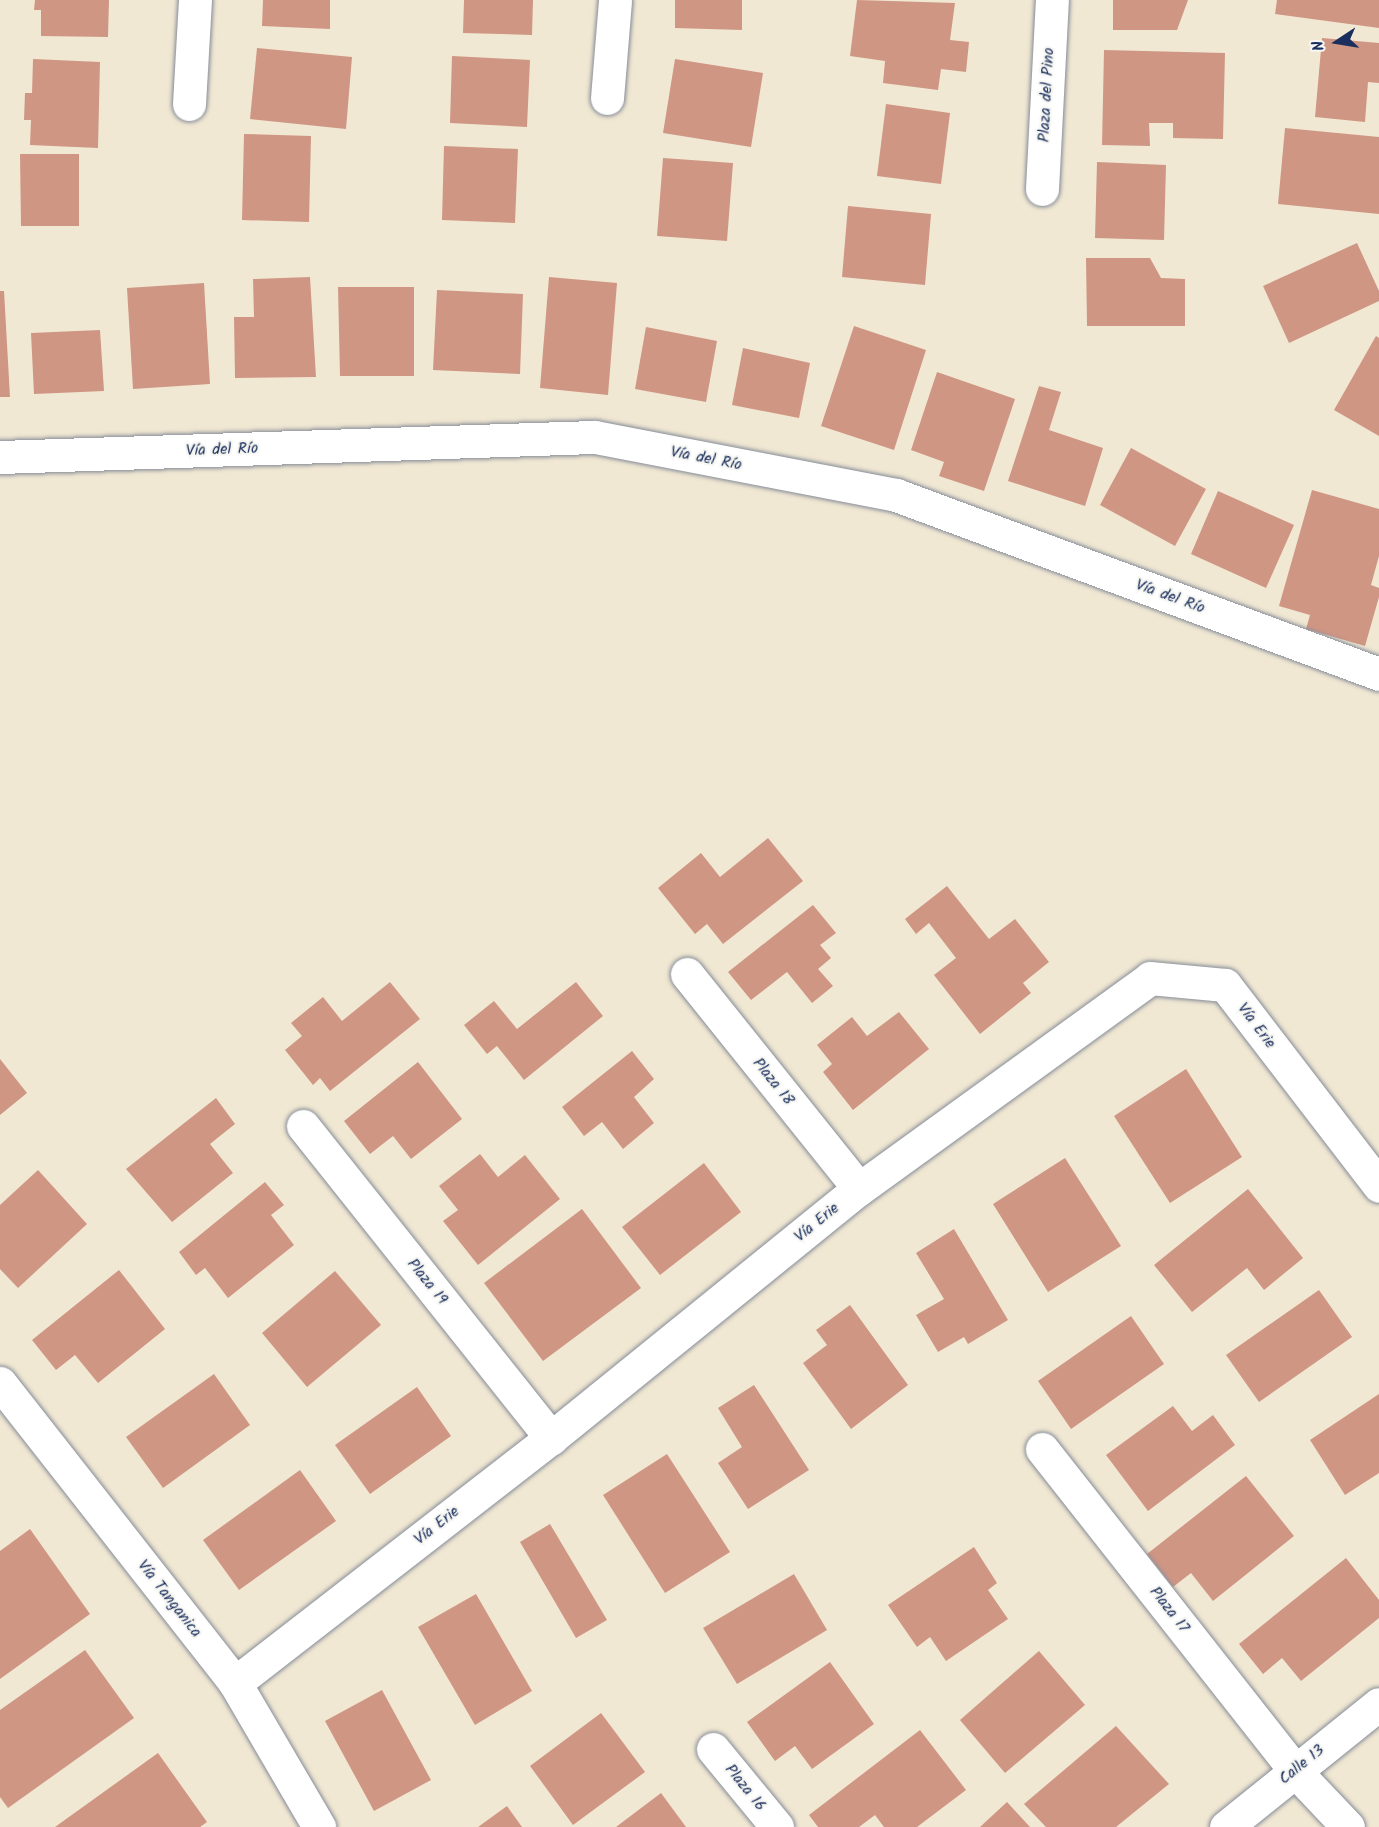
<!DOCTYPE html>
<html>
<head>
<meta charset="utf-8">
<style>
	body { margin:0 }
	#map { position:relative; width:1379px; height:1827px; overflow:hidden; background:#f1e8d3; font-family:Kalam,sans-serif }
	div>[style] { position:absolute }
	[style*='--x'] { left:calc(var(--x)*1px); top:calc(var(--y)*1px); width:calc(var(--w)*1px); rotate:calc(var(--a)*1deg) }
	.building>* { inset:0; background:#cf9684 }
	.roads { filter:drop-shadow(0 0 2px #868c98) drop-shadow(0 0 2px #868c98) }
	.minor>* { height:33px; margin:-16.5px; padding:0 16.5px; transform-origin:16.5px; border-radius:16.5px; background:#fff }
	span { translate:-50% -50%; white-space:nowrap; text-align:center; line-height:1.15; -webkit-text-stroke:4.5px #f6f6f2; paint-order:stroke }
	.street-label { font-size:16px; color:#1b2f5e }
	.north { position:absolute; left:1307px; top:12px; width:60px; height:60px; -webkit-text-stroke:4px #f6f6f2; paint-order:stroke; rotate:258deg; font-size:16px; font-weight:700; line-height:24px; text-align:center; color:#1b2f5e }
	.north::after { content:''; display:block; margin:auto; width:21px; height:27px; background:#1b2f5e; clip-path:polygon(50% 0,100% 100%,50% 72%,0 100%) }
</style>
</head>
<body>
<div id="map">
	<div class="building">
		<i style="clip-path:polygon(35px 0,109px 0,108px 37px,41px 36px,41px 10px,34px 10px)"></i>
		<i style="clip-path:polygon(263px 0,330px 0,330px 29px,262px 26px)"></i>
		<i style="clip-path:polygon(464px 0,533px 0,532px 35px,463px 33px)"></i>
		<i style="clip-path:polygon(675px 0,742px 0,742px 30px,675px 28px)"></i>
		<i style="clip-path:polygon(857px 0,955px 3px,950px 40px,969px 42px,966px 72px,941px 69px,938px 90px,883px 83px,885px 61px,850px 56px)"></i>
		<i style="clip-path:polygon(1113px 0,1188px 0,1177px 30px,1113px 30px)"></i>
		<i style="clip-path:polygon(1277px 0,1379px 0,1379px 28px,1275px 14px)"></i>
		<i style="clip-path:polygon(1322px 38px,1379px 43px,1379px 83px,1368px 82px,1365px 122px,1315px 117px)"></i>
		<i style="clip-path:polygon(257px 48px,352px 57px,346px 129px,250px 119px)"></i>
		<i style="clip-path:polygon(1104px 50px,1225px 53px,1223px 139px,1173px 138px,1173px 123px,1149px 123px,1150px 146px,1102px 145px)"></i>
		<i style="clip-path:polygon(452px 56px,530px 60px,527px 127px,450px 123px)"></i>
		<i style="clip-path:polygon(33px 59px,100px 62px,98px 148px,30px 145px,31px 120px,24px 120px,25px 93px,32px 93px)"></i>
		<i style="clip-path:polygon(675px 59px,763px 73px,751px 147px,663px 133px)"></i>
		<i style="clip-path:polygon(886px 104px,950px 113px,941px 184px,877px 176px)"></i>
		<i style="clip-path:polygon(1285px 128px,1379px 137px,1379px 214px,1278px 204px)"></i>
		<i style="clip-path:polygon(244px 134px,311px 136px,309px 222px,242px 220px)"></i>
		<i style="clip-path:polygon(444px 146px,518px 149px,515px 223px,442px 220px)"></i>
		<i style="clip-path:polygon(20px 154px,79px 154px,79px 226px,21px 226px)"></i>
		<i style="clip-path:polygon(663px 158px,733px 163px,727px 241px,657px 236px)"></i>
		<i style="clip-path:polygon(1097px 162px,1166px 165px,1164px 240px,1095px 238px)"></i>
		<i style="clip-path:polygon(848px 206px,931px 214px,925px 285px,842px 277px)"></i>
		<i style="clip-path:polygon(1357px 243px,1379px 291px,1379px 301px,1289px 343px,1263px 286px)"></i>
		<i style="clip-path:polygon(1086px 258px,1150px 258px,1161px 278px,1185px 279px,1185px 326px,1087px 326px)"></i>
		<i style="clip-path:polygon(310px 277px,316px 377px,235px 378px,234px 317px,254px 317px,253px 279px)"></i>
		<i style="clip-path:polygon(549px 277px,617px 283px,608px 395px,540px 388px)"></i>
		<i style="clip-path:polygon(204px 283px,210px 384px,133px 389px,127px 288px)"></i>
		<i style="clip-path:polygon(338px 287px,414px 287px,414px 376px,340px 376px)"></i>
		<i style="clip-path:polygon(437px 290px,523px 294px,520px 374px,433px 370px)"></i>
		<i style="clip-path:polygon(0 291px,4px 291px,10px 397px,0 397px)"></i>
		<i style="clip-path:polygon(854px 326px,926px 350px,894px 450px,821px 426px)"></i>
		<i style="clip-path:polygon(646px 327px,717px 341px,706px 402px,635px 389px)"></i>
		<i style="clip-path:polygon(100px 330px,104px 391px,34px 394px,31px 333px)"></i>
		<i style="clip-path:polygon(1376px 336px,1379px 338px,1379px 436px,1334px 410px)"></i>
		<i style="clip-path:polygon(743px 348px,810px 363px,799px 418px,732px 405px)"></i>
		<i style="clip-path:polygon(937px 372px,1015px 399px,984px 491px,939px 476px,944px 462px,911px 450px)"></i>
		<i style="clip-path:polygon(1039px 386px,1061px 392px,1049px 430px,1103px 448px,1085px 506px,1008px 481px)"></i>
		<i style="clip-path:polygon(1131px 448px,1206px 489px,1175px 546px,1100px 505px)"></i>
		<i style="clip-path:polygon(1312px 490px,1379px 509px,1379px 556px,1371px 585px,1379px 588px,1379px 597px,1365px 646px,1306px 629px,1310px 615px,1279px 606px)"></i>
		<i style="clip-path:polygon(1218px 491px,1294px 525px,1266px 588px,1191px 554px)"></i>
		<i style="clip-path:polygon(768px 838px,803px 881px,723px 944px,707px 924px,695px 934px,658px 888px,701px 853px,720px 877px)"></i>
		<i style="clip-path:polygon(947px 886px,989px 939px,1015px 919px,1049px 962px,1023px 983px,1031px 993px,980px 1034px,934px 975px,956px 958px,929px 923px,916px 934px,905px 919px)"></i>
		<i style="clip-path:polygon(813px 905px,836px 933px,820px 945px,831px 958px,818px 969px,833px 986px,812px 1003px,787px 972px,751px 1000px,728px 972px)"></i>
		<i style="clip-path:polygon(390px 982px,420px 1019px,330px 1091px,320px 1078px,313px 1085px,285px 1050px,302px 1036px,291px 1023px,323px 997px,342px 1021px)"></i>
		<i style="clip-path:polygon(576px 982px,603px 1016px,524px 1080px,497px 1046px,487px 1054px,464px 1025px,494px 1001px,517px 1029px)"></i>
		<i style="clip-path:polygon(899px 1012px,929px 1049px,853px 1110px,823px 1072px,832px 1064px,817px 1045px,852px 1017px,867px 1036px)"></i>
		<i style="clip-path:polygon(632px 1051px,654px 1079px,634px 1097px,654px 1123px,623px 1149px,602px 1122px,584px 1136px,562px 1107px)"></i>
		<i style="clip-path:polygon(0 1059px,27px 1093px,0 1115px)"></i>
		<i style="clip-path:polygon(418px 1062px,462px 1119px,411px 1159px,393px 1136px,370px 1154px,344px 1121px)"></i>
		<i style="clip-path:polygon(1186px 1069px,1242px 1157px,1170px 1203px,1114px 1116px)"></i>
		<i style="clip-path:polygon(216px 1098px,235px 1124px,210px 1144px,233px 1173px,172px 1222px,126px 1169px)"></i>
		<i style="clip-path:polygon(480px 1154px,498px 1177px,525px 1155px,560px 1199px,478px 1265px,443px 1221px,458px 1210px,439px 1186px)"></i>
		<i style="clip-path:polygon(1065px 1158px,1121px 1246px,1048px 1292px,993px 1204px)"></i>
		<i style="clip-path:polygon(704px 1163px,741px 1212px,660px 1275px,622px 1227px)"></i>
		<i style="clip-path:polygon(38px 1170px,87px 1224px,18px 1288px,0 1269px,0 1205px)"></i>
		<i style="clip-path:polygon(265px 1182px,284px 1205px,271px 1215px,294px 1245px,228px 1298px,205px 1268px,196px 1275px,179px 1252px)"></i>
		<i style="clip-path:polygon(1248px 1189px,1303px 1258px,1264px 1290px,1247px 1268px,1192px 1312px,1154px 1265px)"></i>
		<i style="clip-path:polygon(582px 1209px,641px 1288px,543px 1361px,484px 1283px)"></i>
		<i style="clip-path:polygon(954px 1229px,1008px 1320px,968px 1344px,964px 1337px,938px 1352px,916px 1315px,944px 1299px,916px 1253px)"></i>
		<i style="clip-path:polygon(119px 1270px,165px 1329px,98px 1383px,75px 1355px,56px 1370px,32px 1340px)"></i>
		<i style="clip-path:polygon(335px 1271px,381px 1325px,307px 1387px,262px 1333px)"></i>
		<i style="clip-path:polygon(1319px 1290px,1352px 1337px,1259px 1402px,1226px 1355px)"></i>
		<i style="clip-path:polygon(850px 1305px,908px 1385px,851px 1429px,803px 1363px,827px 1345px,816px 1330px)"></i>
		<i style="clip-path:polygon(1131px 1316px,1164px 1364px,1071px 1429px,1038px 1381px)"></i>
		<i style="clip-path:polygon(214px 1374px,250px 1425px,163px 1488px,126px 1437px)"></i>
		<i style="clip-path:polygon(754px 1385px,809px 1470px,748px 1509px,718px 1463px,742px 1447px,718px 1408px)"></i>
		<i style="clip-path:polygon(417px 1387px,451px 1436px,370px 1494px,335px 1445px)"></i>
		<i style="clip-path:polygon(1379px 1394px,1379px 1473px,1345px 1495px,1310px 1440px)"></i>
		<i style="clip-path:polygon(1173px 1406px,1192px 1431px,1213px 1415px,1235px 1445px,1148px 1511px,1106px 1455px)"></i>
		<i style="clip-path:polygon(667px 1454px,730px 1552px,665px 1593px,603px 1495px)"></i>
		<i style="clip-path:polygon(300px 1470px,336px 1521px,239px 1590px,203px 1540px)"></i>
		<i style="clip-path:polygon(1246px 1476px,1294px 1536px,1213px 1601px,1191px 1573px,1173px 1587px,1147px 1554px)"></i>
		<i style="clip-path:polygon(550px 1524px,607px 1620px,576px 1638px,520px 1542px)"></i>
		<i style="clip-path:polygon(30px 1529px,90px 1614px,0 1679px,0 1551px)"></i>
		<i style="clip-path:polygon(974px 1547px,997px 1583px,988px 1590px,1008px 1619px,946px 1661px,930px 1637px,917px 1647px,888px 1605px)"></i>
		<i style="clip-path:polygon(1346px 1558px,1379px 1600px,1379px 1618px,1301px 1681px,1282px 1658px,1263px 1674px,1239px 1644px)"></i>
		<i style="clip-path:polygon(794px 1574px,827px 1630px,737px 1684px,703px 1628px)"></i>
		<i style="clip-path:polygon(476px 1594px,532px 1691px,475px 1725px,418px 1627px)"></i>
		<i style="clip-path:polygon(85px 1650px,134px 1718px,8px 1808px,0 1797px,0 1710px)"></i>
		<i style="clip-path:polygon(1039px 1651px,1085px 1705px,1005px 1773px,960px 1720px)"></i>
		<i style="clip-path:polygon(830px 1662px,874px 1724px,812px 1769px,795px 1746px,775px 1761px,747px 1722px)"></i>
		<i style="clip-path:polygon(382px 1690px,431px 1780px,374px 1811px,325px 1721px)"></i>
		<i style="clip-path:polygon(601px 1713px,645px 1772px,573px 1825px,530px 1766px)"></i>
		<i style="clip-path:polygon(1116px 1726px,1169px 1784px,1116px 1827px,1046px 1827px,1024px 1804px)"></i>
		<i style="clip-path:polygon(920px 1730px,966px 1790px,917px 1827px,884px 1827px,875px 1815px,859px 1827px,818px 1827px,809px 1815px)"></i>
		<i style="clip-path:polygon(158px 1753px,207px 1822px,200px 1827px,55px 1827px)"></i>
		<i style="clip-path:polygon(661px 1793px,686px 1827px,616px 1827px)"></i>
		<i style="clip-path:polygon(1007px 1802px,1030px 1827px,980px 1827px)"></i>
		<i style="clip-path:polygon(507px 1806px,522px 1827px,478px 1827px)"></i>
	</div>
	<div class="roads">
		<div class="minor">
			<i style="--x:607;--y:98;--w:98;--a:-85.3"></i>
			<i style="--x:189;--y:104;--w:104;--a:-86.7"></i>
			<i style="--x:1042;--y:189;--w:189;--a:-87"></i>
			<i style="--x:0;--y:457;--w:595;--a:-1.93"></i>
			<i style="--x:595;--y:437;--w:307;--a:10.9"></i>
			<i style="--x:896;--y:495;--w:515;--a:20.33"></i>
			<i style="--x:687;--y:974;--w:275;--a:51.3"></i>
			<i style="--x:303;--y:1126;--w:399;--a:51.5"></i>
			<i style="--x:0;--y:1383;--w:381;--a:51.9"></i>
			<i style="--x:235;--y:1683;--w:167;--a:59.7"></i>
			<i style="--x:1042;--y:1449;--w:410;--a:51.8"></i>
			<i style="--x:1295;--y:1771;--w:77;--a:46.6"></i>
			<i style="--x:235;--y:1683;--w:400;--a:-37.8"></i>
			<i style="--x:551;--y:1438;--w:396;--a:-39"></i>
			<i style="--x:859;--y:1189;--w:359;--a:-35.9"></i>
			<i style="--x:1150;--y:978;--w:75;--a:5.3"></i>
			<i style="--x:1225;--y:985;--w:253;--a:52.5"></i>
			<i style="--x:713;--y:1749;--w:101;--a:50.6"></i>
			<i style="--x:1226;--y:1827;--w:196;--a:-38.8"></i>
		</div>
	</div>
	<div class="street-label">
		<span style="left:1047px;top:95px;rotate:-87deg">Plaza del Pino</span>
		<span style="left:222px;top:450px;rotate:-2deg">Vía del Río</span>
		<span style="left:706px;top:459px;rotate:11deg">Vía del Río</span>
		<span style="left:1170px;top:597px;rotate:20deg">Vía del Río</span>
		<span style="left:1256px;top:1026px;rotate:53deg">Vía Erie</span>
		<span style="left:773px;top:1082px;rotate:51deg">Plaza 18</span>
		<span style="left:817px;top:1223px;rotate:-39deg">Vía Erie</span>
		<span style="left:427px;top:1282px;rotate:51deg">Plaza 19</span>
		<span style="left:437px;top:1526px;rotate:-38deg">Vía Erie</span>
		<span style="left:169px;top:1599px;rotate:52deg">Vía Tanganica</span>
		<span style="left:1169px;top:1610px;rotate:52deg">Plaza 17</span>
		<span style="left:1302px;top:1765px;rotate:-39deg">Calle 13</span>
		<span style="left:745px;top:1788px;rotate:51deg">Plaza 16</span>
	</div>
	<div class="north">N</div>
</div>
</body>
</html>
